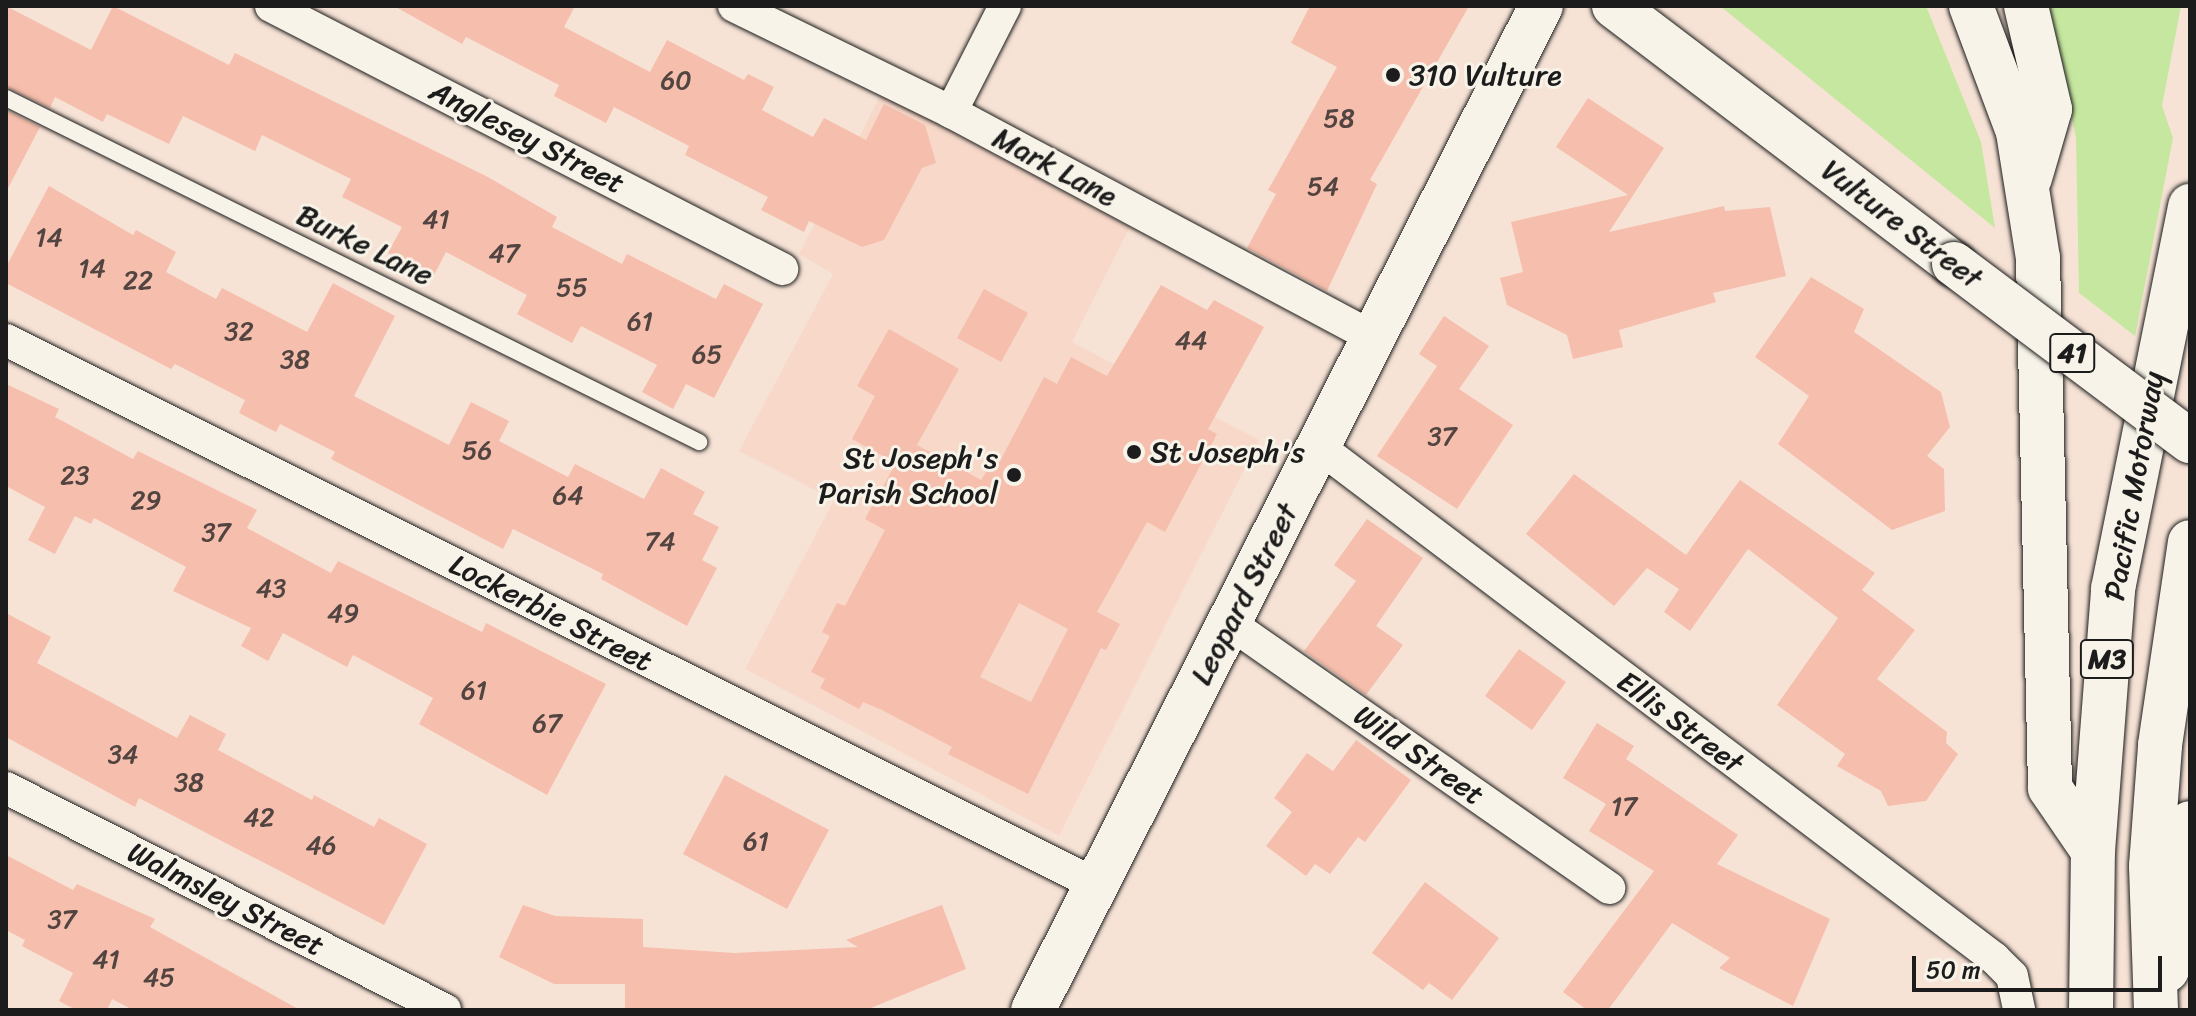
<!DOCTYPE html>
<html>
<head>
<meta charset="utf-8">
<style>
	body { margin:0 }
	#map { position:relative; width:2196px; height:1016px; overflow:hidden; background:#f7e3d6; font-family:Sriracha,sans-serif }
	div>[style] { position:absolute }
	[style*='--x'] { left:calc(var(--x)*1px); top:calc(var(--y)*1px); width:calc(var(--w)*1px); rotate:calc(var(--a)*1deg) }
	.built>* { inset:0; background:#f7d8c9 }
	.green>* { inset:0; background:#c6e79f }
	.building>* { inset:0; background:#f6beac }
	.roads { filter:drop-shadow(0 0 2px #1c1c1c) drop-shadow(0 0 2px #1c1c1c) }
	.service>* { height:16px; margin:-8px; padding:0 8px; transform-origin:8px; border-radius:8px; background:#f7f3e8 }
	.minor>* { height:32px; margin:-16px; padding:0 16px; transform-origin:16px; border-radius:16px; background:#f7f3e8 }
	.secondary>* { height:44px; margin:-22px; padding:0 22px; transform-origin:22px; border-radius:22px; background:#f7f3e8 }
	.primary>* { height:44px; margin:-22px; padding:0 22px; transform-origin:22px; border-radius:22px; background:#f7f3e8 }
	.motorway>* { height:44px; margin:-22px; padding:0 22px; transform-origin:22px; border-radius:22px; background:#f7f3e8 }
	.bridges { filter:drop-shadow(0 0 2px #1c1c1c) drop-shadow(0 0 2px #1c1c1c) }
	.primary-bridge>* { height:44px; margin:-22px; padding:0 22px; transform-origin:22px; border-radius:22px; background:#f7f3e8 }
	.dots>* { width:22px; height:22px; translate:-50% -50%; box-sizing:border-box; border:4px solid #f7f3e8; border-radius:50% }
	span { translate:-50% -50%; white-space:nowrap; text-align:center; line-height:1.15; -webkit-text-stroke:6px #f7f3e8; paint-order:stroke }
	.number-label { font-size:26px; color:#524440 }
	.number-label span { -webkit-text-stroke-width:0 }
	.shield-label span { padding:2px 6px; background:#f7f3e8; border:2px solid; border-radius:6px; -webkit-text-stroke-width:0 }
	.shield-label { font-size:28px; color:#1c1c1c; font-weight:700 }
	.poi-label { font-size:30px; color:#1c1c1c }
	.left { translate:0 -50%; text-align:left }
	.right { translate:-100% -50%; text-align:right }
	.street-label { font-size:30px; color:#1c1c1c }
	.frame { position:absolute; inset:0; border:8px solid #1c1c1c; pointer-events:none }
	.scale { position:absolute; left:1912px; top:956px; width:250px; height:36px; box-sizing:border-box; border:4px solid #1c1c1c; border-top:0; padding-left:10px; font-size:24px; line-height:28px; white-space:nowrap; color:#1c1c1c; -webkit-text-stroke:6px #f7f3e8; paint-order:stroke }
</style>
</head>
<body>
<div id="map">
	<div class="built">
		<i style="clip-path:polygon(881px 94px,1130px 227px,1072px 342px,1259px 440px,1059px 836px,745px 669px,834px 500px,739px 451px,833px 274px,799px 254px)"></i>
	</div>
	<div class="green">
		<i style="clip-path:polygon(1720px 6px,1926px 6px,1981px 142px,1995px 228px)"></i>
		<i style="clip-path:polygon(2049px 6px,2181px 6px,2162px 106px,2173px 138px,2135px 336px,2079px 293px,2076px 138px)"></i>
	</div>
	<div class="building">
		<i style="clip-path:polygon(6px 6px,91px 50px,113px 6px,229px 65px,235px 53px,486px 176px,557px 217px,552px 227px,622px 264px,627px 254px,716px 299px,724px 284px,763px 304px,714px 398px,686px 384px,673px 409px,642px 392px,657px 365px,581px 326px,572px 343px,517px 314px,527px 295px,446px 252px,433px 277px,388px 253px,402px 227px,342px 197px,351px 179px,262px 135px,255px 151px,183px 116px,169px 144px,107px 114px,103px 122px,55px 97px,50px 108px,6px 87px)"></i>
		<i style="clip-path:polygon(394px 6px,575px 6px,564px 27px,650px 72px,667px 40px,744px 80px,748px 74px,774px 87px,762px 110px,813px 137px,824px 118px,866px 140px,884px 104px,925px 125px,936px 163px,922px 168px,884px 240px,862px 247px,809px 221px,804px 232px,761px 210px,768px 197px,685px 155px,689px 146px,614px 107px,606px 123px,554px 96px,559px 85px,466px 37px,462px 44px)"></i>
		<i style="clip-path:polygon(1310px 6px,1469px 6px,1370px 180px,1377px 184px,1327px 291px,1247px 248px,1276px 194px,1268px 190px,1337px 67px,1291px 43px)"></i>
		<i style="clip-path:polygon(1588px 98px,1664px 148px,1609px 232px,1724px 206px,1725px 211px,1770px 207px,1786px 276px,1713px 293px,1716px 302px,1619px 330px,1623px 347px,1573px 359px,1567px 335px,1507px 305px,1500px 278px,1523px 272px,1511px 222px,1628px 195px,1556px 147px)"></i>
		<i style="clip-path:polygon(6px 110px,40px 127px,6px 192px)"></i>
		<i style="clip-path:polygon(49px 186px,133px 235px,136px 230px,176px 252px,166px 272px,216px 299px,222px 288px,307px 332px,333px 283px,395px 316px,354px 396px,449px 445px,471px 402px,509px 421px,499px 441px,568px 477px,575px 464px,644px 499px,661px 468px,705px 492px,693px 514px,719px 527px,702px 560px,717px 568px,687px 626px,601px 579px,603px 574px,513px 529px,503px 549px,331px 459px,335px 452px,280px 424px,276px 432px,239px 413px,245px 400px,175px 364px,171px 369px,6px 283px,6px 267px)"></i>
		<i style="clip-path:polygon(1811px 277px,1864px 309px,1854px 332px,1941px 392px,1950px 427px,1927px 456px,1944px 469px,1945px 511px,1892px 530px,1778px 444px,1809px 396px,1755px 357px)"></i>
		<i style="clip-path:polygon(evenodd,1161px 285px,1207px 310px,1214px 300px,1264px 327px,1208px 429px,1217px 434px,1165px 532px,1147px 522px,1097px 612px,1120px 624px,1106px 650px,1101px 648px,1028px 794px,948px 754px,952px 747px,882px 710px,863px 702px,859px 709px,820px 688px,825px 679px,811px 672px,830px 636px,822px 632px,837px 603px,845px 606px,885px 530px,865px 519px,896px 463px,852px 439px,875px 396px,857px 386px,889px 329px,959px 369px,917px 445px,981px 480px,990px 466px,996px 469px,1044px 377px,1057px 384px,1071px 357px,1107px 376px,1161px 285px,1019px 603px,1068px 629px,1031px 702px,980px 677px,1019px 603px)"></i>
		<i style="clip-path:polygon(984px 289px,1028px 313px,1001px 362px,957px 338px)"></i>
		<i style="clip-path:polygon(1444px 316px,1489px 346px,1459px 389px,1513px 425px,1457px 509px,1377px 456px,1437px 366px,1419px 354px)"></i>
		<i style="clip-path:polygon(6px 384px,59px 409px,55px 417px,133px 459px,138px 451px,257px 510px,247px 528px,331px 573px,338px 561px,482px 632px,486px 623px,606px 684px,547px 795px,419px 724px,433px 698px,353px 655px,347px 667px,283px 633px,268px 661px,241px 646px,251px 628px,173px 591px,186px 567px,94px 518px,91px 524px,75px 516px,55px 554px,28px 540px,45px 507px,6px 486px)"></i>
		<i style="clip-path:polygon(1574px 474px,1686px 555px,1740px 480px,1875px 573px,1862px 590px,1915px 630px,1877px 679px,1947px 732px,1946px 743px,1958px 754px,1926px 801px,1888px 806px,1881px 791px,1837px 766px,1845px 754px,1777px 705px,1838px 618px,1748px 549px,1690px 631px,1664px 612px,1679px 589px,1647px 568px,1614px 606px,1526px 534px)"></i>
		<i style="clip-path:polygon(1367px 519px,1423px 558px,1376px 626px,1403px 645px,1366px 695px,1304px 651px,1356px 581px,1334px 565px)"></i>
		<i style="clip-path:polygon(6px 613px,51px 637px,37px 663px,99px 696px,177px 738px,190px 715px,226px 734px,218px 750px,312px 800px,314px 795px,374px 827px,379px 818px,427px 844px,384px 925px,139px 798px,135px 807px,6px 737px)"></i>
		<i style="clip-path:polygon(1519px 649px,1566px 682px,1532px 730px,1485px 696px)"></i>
		<i style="clip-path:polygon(1597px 723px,1634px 746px,1626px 759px,1738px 835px,1717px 864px,1830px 919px,1793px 1006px,1719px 968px,1730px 958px,1672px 923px,1608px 1010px,1587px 1010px,1563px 992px,1654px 871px,1589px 831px,1606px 804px,1563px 778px)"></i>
		<i style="clip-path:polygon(1356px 740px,1411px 780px,1365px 842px,1358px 837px,1330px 874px,1315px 864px,1306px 876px,1266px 846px,1292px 812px,1274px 798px,1307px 753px,1333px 771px)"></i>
		<i style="clip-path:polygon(725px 775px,829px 830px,787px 909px,683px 854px)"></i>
		<i style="clip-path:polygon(6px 855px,73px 890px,77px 884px,155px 919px,150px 927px,300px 1010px,133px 1010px,112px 999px,107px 1010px,76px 1010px,59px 1001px,73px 973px,22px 946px,25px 940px,6px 930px)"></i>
		<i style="clip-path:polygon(1425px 882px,1499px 938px,1452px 1000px,1429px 983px,1423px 990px,1372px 953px)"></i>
		<i style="clip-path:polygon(523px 905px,555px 916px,643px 919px,643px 947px,735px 953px,858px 947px,846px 940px,942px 905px,966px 969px,866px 1010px,625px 1010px,625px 984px,554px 984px,499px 957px)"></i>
	</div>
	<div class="roads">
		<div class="service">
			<i style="--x:6;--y:98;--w:774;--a:26.4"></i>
		</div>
		<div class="minor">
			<i style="--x:271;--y:6;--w:575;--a:27.23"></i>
			<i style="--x:734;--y:6;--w:242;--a:26"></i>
			<i style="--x:951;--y:112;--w:478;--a:28.1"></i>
			<i style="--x:951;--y:112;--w:119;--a:-63"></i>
			<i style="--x:6;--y:340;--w:1220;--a:26.54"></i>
			<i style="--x:1319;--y:447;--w:847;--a:37.13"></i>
			<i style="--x:1994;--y:958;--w:25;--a:45"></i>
			<i style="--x:2012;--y:976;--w:35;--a:78"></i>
			<i style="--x:1228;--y:622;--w:465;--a:34.9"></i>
			<i style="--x:6;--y:788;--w:492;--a:26.8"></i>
		</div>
		<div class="secondary">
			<i style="--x:1033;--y:1010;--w:1125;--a:-63.16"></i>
		</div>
		<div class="primary">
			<i style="--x:1614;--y:6;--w:427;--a:37.2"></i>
		</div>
		<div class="motorway">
			<i style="--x:1971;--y:6;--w:134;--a:69.5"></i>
			<i style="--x:2018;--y:132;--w:128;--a:81"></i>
			<i style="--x:2038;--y:258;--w:530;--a:88.7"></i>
			<i style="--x:2050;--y:788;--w:76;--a:55.7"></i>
			<i style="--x:2026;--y:6;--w:106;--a:76.9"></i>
			<i style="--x:2050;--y:109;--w:72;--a:106.2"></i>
			<i style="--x:2167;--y:970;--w:54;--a:-72.9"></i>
			<i style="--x:2183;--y:918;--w:95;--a:-85.8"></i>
			<i style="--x:2091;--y:1010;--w:159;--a:-89.3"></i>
			<i style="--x:2093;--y:851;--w:263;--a:-85.6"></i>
			<i style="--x:2113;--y:589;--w:391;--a:-78.6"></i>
			<i style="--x:2156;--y:1010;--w:144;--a:-92"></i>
			<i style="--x:2151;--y:866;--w:121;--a:-85.7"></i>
			<i style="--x:2160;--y:745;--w:205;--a:-81.6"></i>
		</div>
	</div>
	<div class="bridges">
		<div class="primary-bridge">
			<i style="--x:1954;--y:264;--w:295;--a:36.9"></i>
		</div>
	</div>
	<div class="dots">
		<i style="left:1393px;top:75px;background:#1c1c1c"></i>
		<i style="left:1134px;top:452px;background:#1c1c1c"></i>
		<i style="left:1014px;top:475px;background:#1c1c1c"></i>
	</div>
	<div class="number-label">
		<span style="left:676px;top:81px">60</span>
		<span style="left:1339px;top:119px">58</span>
		<span style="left:1323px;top:187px">54</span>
		<span style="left:436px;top:220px">41</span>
		<span style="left:49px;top:238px">14</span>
		<span style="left:504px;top:254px">47</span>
		<span style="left:92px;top:269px">14</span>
		<span style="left:138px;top:281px">22</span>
		<span style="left:572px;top:288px">55</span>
		<span style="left:640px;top:322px">61</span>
		<span style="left:239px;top:332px">32</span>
		<span style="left:1191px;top:341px">44</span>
		<span style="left:707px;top:355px">65</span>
		<span style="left:295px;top:360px">38</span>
		<span style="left:1442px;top:437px">37</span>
		<span style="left:477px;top:451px">56</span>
		<span style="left:75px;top:476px">23</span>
		<span style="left:568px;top:496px">64</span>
		<span style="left:146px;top:501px">29</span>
		<span style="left:216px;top:533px">37</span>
		<span style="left:660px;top:542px">74</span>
		<span style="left:271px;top:589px">43</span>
		<span style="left:343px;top:614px">49</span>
		<span style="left:474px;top:691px">61</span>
		<span style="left:547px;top:724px">67</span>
		<span style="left:123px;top:755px">34</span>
		<span style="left:189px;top:783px">38</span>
		<span style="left:1624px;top:807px">17</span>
		<span style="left:259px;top:818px">42</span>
		<span style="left:756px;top:842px">61</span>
		<span style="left:321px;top:846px">46</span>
		<span style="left:62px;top:920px">37</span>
		<span style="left:106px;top:960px">41</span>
		<span style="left:159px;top:978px">45</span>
	</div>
	<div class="shield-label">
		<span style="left:2072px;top:353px">41</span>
		<span style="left:2107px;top:659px">M3</span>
	</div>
	<div class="poi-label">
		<span class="left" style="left:1409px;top:75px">310 Vulture</span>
		<span class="left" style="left:1150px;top:452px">St Joseph's</span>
		<span class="right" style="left:998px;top:475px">St Joseph's<br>Parish School</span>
	</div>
	<div class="street-label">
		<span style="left:527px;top:137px;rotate:27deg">Anglesey Street</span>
		<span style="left:1055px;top:167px;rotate:28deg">Mark Lane</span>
		<span style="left:1902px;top:224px;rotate:37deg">Vulture Street</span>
		<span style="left:365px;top:245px;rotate:26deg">Burke Lane</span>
		<span style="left:2134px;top:486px;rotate:-80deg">Pacific Motorway</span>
		<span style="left:1244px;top:594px;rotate:-63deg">Leopard Street</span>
		<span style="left:551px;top:613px;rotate:27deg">Lockerbie Street</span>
		<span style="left:1680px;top:722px;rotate:37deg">Ellis Street</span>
		<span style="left:1419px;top:755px;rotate:35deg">Wild Street</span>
		<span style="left:226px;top:899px;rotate:27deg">Walmsley Street</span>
	</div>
	<div class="frame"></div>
	<div class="scale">50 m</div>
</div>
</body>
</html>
